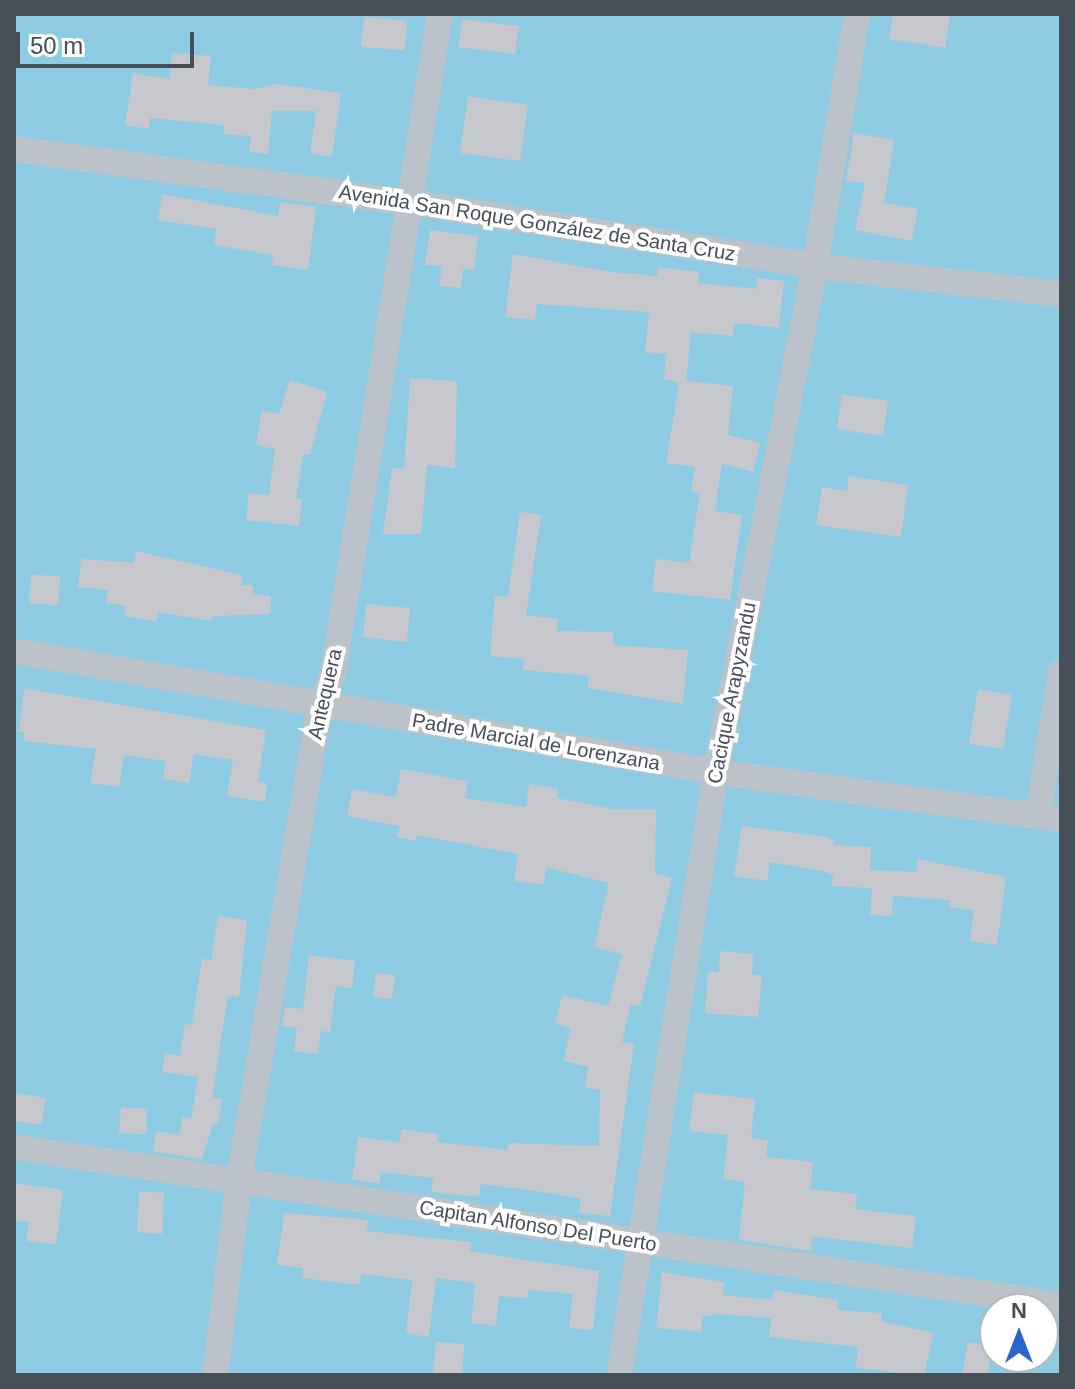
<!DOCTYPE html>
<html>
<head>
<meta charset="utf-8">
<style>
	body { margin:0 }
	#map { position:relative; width:1075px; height:1389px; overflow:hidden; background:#eeecec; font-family:Arial,sans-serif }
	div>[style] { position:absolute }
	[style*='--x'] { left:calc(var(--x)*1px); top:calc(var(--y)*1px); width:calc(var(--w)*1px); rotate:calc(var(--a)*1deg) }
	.water>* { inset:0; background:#8dcbe2 }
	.building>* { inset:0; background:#c7c7ce }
	.minor>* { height:26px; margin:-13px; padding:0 13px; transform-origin:13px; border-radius:13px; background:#bbc2ca }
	span { translate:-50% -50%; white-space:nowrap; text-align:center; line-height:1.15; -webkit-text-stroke:8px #fff; paint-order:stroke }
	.street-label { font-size:20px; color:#464e57 }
	.frame { position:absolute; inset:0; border:16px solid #464e57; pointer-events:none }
	.north { position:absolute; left:979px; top:1293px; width:80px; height:80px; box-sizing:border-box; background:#fff; border:2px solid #b5b8bc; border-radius:50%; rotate:0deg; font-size:22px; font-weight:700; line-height:32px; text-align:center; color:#464e57 }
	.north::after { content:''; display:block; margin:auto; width:28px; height:36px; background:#2965cb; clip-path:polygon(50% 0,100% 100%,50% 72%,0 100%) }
	.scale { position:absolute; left:16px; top:32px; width:178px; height:36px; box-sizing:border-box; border:4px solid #464e57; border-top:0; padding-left:10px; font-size:24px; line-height:28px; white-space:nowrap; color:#464e57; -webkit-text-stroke:6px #fff; paint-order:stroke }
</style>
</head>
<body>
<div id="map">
	<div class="water">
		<i style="clip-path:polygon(evenodd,14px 14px,1061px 14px,1061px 1375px,14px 1375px,14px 14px,995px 1309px,1043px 1309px,1043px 1357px,995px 1357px,995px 1309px)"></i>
	</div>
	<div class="building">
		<i style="clip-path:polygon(893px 14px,950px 16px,945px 48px,889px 39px)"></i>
		<i style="clip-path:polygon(364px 17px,407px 21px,405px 50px,361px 47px)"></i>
		<i style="clip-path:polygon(462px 19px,519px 26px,515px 54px,458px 47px)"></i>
		<i style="clip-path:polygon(172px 53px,211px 56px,208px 85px,255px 89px,277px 84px,341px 93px,332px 157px,310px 153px,316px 111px,272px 111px,268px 154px,249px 152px,251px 136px,224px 134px,224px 125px,150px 118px,149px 129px,125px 125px,133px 73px,170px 79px)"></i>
		<i style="clip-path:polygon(468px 96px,528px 105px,520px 161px,460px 153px)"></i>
		<i style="clip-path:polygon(854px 133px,894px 140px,884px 203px,918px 209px,912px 241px,855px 230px,865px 183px,846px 181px)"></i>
		<i style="clip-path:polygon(162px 194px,278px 216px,280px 202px,316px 207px,308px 270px,272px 265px,273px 255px,214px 245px,216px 229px,158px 220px)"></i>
		<i style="clip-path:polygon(430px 230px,478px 236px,474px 270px,463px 269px,461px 288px,439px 286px,442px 266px,425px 265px)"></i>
		<i style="clip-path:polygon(513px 254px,611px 272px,657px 276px,658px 267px,699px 272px,698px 283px,756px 289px,757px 278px,784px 281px,779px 328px,734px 323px,733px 336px,691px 332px,686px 381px,733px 386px,728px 435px,760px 443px,753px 472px,722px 464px,715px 511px,742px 515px,730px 600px,652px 591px,656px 559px,689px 563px,700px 493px,691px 492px,695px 467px,666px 463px,679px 382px,664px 380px,666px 354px,645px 352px,649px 312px,537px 304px,535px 320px,505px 317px)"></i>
		<i style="clip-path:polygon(410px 378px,457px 381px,455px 468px,427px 465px,421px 534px,383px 534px,392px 468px,404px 469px)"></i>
		<i style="clip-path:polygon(290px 380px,327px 392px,310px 455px,303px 454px,296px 499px,302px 499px,299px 526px,246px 520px,249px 493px,269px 495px,275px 449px,256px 445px,262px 410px,279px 414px)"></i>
		<i style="clip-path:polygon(842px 394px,888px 401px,883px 436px,837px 429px)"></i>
		<i style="clip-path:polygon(849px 476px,908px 485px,901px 537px,816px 525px,822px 487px,847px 491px)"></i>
		<i style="clip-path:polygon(520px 512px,541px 515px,526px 615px,558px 619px,557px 631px,614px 632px,613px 645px,688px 650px,683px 704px,588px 688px,589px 676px,523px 670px,524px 659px,490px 656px,495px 596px,508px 597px)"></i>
		<i style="clip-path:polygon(136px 551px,242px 575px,242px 585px,253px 585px,253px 595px,271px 596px,270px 614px,213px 616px,212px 621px,158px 612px,156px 622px,124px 616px,126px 606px,106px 603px,108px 590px,78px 587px,81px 559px,134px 563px)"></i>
		<i style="clip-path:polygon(31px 575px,60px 576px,58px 605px,29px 604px)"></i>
		<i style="clip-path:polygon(366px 604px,410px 608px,407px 642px,363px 637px)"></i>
		<i style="clip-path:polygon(24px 688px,266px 730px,258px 782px,267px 783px,265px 802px,227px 796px,233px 760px,194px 754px,189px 783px,163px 779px,165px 761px,124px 755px,119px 787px,90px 783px,96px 749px,24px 741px,24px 732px,19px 732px)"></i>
		<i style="clip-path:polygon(978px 689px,1012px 695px,1003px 749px,969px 744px)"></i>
		<i style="clip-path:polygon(401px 769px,468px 781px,465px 798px,526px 807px,529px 784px,558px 789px,557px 798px,613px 809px,656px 809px,655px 874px,672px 878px,640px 1006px,631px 1004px,622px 1042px,634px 1044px,610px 1216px,579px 1213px,581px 1199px,537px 1191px,481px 1184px,479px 1197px,431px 1192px,433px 1178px,381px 1172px,380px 1183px,352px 1180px,358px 1137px,400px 1142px,402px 1129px,438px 1134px,437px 1142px,507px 1150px,508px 1143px,599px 1146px,600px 1090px,585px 1087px,588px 1067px,564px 1061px,570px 1028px,555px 1024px,562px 995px,608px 1006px,622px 954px,594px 947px,609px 883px,546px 867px,544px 885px,514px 881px,518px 854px,417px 835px,415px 841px,397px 837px,400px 826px,347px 816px,352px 789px,396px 797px)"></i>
		<i style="clip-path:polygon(742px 826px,820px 836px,834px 840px,834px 845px,871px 847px,870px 870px,917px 872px,917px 859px,1006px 877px,997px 945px,970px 941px,974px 910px,949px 907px,950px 900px,893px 896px,892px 916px,870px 915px,872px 888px,832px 886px,833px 875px,822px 871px,770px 862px,767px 881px,734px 876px)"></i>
		<i style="clip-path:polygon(218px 916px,247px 920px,239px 997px,228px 996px,212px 1097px,222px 1099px,218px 1124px,213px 1124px,202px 1159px,153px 1151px,156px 1131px,180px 1135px,182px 1117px,191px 1118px,198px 1077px,162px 1072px,165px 1053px,180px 1056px,185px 1024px,192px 1025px,202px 959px,211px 960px)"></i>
		<i style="clip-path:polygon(720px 951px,753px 954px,752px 975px,762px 975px,758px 1017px,705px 1013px,708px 971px,719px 972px)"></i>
		<i style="clip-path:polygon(309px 955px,355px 961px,352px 988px,336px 986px,330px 1032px,321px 1031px,318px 1054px,294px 1051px,297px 1028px,282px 1026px,285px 1007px,303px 1009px)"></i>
		<i style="clip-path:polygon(376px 973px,395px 975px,392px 999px,373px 997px)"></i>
		<i style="clip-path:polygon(694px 1092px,755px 1099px,751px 1138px,768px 1140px,766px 1157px,813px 1162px,810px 1189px,857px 1194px,855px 1209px,916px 1216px,912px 1248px,812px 1236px,811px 1251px,739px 1240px,745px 1182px,723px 1179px,728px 1135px,689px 1131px)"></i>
		<i style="clip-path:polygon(14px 1093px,46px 1098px,41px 1125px,14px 1121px)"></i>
		<i style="clip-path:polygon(121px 1107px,147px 1109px,146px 1134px,119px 1133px)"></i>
		<i style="clip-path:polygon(14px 1183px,63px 1190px,56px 1245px,26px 1241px,29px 1222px,14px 1220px)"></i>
		<i style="clip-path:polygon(139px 1191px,164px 1193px,162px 1234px,137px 1232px)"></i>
		<i style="clip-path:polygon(284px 1213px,368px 1220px,367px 1231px,471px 1242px,470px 1251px,599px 1271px,593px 1330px,569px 1328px,573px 1294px,528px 1290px,527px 1298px,499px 1296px,496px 1326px,471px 1323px,475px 1283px,436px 1278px,429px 1337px,406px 1333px,412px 1280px,361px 1274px,360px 1285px,302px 1278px,303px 1268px,277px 1265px)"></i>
		<i style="clip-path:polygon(662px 1272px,724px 1282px,723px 1295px,772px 1300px,774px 1290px,838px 1300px,837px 1310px,882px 1313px,881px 1321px,934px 1333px,924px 1375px,856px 1368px,858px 1347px,769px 1337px,771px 1318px,721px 1314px,703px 1316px,701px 1332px,656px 1328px)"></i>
		<i style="clip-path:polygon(436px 1342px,464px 1344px,462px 1375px,433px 1375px)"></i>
		<i style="clip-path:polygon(968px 1342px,993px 1347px,987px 1375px,962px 1375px)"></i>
	</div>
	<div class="minor">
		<i style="--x:14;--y:149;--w:398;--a:7.7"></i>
		<i style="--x:408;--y:202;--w:412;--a:8.9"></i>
		<i style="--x:815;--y:266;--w:248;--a:6.5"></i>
		<i style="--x:14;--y:651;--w:712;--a:9.78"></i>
		<i style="--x:716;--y:772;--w:348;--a:7.8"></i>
		<i style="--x:1038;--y:815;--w:145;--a:-80.9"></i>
		<i style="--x:14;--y:1147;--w:1059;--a:8.58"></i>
		<i style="--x:215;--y:1375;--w:196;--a:-83"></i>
		<i style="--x:239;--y:1180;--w:482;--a:-80.3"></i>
		<i style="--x:320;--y:705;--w:34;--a:-67"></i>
		<i style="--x:333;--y:674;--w:669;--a:-80.79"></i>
		<i style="--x:619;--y:1375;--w:611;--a:-80.86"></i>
		<i style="--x:716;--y:772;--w:516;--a:-78.93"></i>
		<i style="--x:815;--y:266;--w:255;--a:-80.5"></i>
	</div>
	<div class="street-label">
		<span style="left:537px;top:223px;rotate:9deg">Avenida San Roque González de Santa Cruz</span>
		<span style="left:732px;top:693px;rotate:-79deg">Cacique Arapyzandu</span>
		<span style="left:325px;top:694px;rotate:-77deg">Antequera</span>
		<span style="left:536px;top:742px;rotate:10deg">Padre Marcial de Lorenzana</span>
		<span style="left:538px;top:1226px;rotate:9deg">Capitan Alfonso Del Puerto</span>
	</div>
	<div class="frame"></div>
	<div class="north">N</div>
	<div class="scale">50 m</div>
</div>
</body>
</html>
